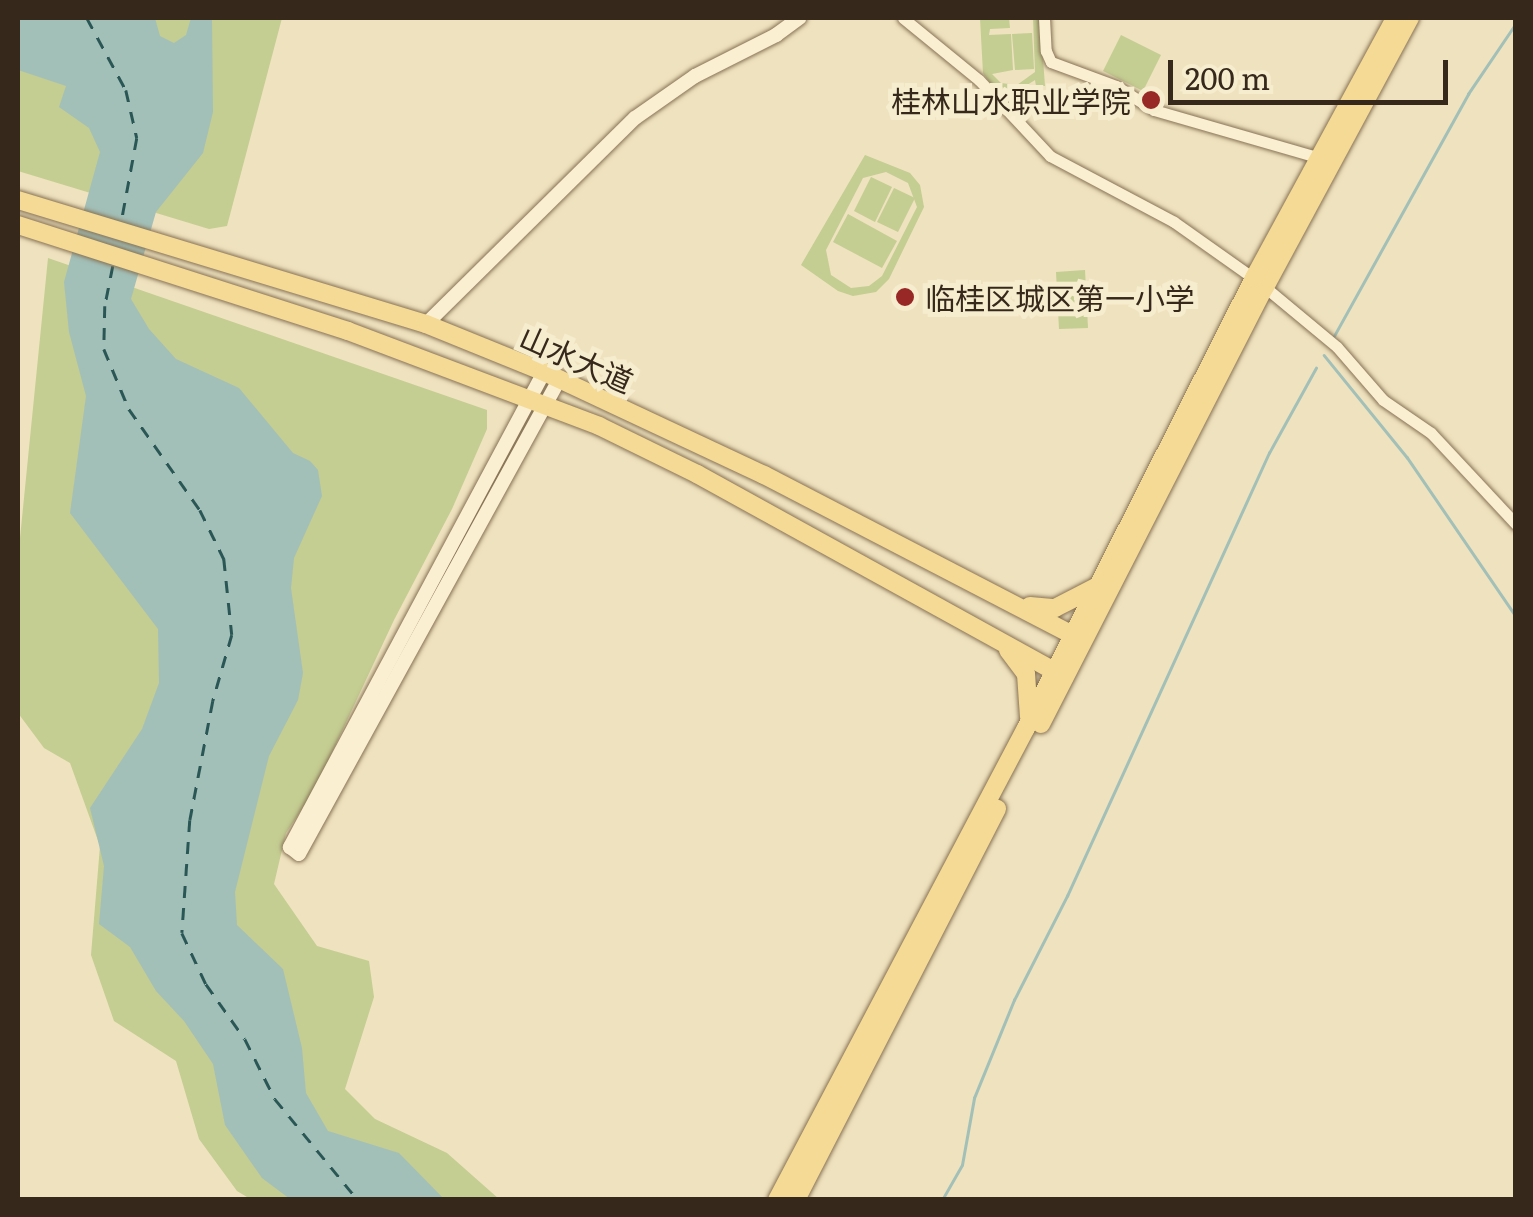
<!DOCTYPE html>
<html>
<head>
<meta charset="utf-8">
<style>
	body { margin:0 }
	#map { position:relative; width:1533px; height:1217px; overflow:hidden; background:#efe2be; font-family:Literata,"Noto Sans SC",serif }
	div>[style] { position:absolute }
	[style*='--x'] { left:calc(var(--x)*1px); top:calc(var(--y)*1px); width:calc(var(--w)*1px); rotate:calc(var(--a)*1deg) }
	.green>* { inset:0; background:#c4cd92 }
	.water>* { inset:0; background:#a2c0b8 }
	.stream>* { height:2.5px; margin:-1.25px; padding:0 1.25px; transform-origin:1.25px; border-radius:1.25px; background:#a2c0b8 }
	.ferry>* { height:2.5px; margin-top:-1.25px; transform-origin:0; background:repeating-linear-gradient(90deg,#2a5755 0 12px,transparent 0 22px) }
	.roads { filter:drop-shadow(0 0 2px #877256) drop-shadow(0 0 2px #877256) }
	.minor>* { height:11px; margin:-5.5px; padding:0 5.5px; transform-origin:5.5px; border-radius:5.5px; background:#faefd1 }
	.tertiary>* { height:14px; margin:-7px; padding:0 7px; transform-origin:7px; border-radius:7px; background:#faefd1 }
	.primary>* { height:18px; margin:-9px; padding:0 9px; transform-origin:9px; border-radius:9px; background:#f4da94 }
	.dots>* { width:28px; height:28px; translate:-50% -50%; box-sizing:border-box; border:5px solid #f6ecce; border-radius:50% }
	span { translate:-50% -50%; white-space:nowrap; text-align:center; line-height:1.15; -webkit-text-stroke:10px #f6ecce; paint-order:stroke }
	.poi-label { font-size:30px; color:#36291b }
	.right { translate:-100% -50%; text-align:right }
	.left { translate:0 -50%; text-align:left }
	.street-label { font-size:30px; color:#36291b }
	.frame { position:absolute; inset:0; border:20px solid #36291b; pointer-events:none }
	.scale { position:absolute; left:1168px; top:60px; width:280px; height:45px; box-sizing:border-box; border:5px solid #36291b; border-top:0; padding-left:12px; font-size:30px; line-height:35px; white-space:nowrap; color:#36291b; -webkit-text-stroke:8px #f6ecce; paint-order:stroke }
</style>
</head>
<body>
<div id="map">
	<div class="green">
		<i style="clip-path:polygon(18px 18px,282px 18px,227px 226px,209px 229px,18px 171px)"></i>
		<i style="clip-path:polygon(980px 18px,1009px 18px,1010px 28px,990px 29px,989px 35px,1011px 34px,1013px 70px,992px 74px,1001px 83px,1017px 85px,1035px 72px,1033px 18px,1040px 18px,1045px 86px,1036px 86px,1035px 80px,1016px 92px,990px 83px,983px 73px)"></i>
		<i style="clip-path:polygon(1032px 33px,1034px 69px,1015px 70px,1012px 34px)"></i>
		<i style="clip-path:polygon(1121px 35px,1161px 55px,1143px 91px,1103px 71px)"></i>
		<i style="clip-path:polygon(evenodd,865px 155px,910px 173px,920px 185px,924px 207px,889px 279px,876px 292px,853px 296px,838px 291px,801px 265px,865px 155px,886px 172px,908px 183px,917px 207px,882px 276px,869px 286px,851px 288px,831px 275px,826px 250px,863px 178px,886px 172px)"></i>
		<i style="clip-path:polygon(871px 177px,892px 187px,875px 222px,854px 211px)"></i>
		<i style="clip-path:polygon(894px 188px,915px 198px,898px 232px,877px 222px)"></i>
		<i style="clip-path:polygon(848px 214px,897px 241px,882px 268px,833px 242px)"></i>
		<i style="clip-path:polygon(48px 258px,487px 410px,487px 429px,452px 509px,394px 620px,314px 791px,286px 833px,274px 884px,317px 946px,369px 961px,374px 997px,345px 1089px,375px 1119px,447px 1153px,499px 1199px,252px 1200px,237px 1191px,199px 1139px,176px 1061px,114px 1021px,91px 955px,100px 846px,70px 763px,44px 748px,18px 713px,18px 558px)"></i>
		<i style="clip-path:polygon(1085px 270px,1088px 328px,1059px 329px,1056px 272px)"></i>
	</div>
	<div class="water">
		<i style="clip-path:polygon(18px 18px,155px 18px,160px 36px,174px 43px,186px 35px,191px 18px,212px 18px,213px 112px,203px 153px,156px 212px,131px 299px,149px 329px,176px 359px,239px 388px,293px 453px,310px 461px,318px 470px,322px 496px,294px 558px,291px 588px,303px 673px,298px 700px,269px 756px,235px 892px,237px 925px,283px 969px,302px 1048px,306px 1093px,328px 1131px,399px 1153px,444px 1199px,290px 1199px,262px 1178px,225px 1125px,213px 1064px,184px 1021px,156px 991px,130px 947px,99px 924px,104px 866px,90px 808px,142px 729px,159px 683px,158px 629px,70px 513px,86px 396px,69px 332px,64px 282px,100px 152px,89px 128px,59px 107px,66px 86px,18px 70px)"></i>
	</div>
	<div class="stream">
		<i style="--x:1334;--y:336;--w:277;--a:-61"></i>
		<i style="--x:1468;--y:94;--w:86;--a:-55.9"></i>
		<i style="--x:1324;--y:355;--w:132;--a:50.9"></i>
		<i style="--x:1407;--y:457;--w:193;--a:55.6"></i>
		<i style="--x:942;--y:1200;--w:40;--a:-60.3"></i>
		<i style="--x:962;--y:1165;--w:68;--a:-79.8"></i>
		<i style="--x:974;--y:1098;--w:106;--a:-67.8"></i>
		<i style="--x:1014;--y:1000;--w:117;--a:-63"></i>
		<i style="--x:1067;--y:896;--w:487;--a:-65.5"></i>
		<i style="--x:1269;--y:453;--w:97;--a:-61.1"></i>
	</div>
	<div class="ferry">
		<i style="--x:87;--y:18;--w:82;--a:61.6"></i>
		<i style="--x:126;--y:90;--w:49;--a:77.1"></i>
		<i style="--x:137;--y:138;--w:87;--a:100.5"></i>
		<i style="--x:113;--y:266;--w:41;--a:101.3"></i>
		<i style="--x:105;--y:306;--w:43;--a:91.3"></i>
		<i style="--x:104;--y:349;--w:65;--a:67.4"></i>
		<i style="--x:129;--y:409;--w:123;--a:54.9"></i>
		<i style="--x:200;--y:510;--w:55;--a:63.9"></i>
		<i style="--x:224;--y:559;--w:76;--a:84"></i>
		<i style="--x:232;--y:635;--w:69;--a:106.1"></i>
		<i style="--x:213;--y:701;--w:121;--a:100.9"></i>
		<i style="--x:190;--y:820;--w:113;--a:94"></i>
		<i style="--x:182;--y:933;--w:56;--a:64.8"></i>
		<i style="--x:206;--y:984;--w:67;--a:54.7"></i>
		<i style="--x:245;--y:1039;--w:67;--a:63.4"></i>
		<i style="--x:275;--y:1099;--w:131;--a:50.6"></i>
	</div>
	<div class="roads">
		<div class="minor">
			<i style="--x:903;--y:18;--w:98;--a:39.2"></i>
			<i style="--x:979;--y:80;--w:104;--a:46.9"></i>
			<i style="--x:1050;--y:156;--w:140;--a:28"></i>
			<i style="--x:1174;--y:222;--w:105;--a:35.3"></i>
			<i style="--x:1260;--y:283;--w:100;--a:39.7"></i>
			<i style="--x:1337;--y:347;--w:70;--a:49"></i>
			<i style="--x:1383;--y:400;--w:58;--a:34.5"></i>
			<i style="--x:1431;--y:433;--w:125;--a:47"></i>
			<i style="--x:1044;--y:18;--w:33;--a:87"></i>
			<i style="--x:1046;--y:51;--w:12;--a:66"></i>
			<i style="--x:1051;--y:62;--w:69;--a:20.3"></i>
			<i style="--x:1116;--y:86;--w:45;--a:32.3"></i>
			<i style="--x:1154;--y:110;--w:173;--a:16.1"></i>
		</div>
		<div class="tertiary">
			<i style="--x:426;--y:324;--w:293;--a:-44.6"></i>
			<i style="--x:635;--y:118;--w:73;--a:-35"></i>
			<i style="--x:695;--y:76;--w:91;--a:-26.8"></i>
			<i style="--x:776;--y:35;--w:29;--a:-36"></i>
			<i style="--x:544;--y:372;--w:539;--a:118.14"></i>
			<i style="--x:290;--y:847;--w:11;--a:38"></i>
			<i style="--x:299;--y:854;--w:543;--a:-61.26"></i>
		</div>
		<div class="primary">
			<i style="--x:18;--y:200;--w:426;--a:16.9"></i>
			<i style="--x:426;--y:324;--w:127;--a:22.1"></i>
			<i style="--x:544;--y:372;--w:243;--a:25.1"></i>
			<i style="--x:764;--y:475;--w:357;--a:27.4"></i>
			<i style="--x:18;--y:225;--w:347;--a:17.8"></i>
			<i style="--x:348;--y:331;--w:268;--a:20.7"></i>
			<i style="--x:599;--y:426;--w:109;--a:26.1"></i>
			<i style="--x:697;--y:474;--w:420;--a:28.9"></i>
			<i style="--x:1030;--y:606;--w:25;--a:5"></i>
			<i style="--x:1055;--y:608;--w:48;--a:-27.1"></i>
			<i style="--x:1008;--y:650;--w:30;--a:53"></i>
			<i style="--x:1026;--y:674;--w:43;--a:86"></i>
			<i style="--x:1041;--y:724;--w:491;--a:-62.9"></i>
			<i style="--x:1265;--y:287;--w:306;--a:-61.7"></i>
			<i style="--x:777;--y:1200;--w:534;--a:-62.19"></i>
			<i style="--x:1026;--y:728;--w:504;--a:-63.13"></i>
			<i style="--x:1254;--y:278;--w:296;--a:-61.5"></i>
			<i style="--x:796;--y:1200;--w:440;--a:-62.8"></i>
		</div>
	</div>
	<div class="dots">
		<i style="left:1151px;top:100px;background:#982825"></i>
		<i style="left:905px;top:297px;background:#982825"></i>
	</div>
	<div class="poi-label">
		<span class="right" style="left:1131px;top:100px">桂林山水职业学院</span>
		<span class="left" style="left:925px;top:297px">临桂区城区第一小学</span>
	</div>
	<div class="street-label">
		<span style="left:577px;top:358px;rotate:24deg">山水大道</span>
	</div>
	<div class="frame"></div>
	<div class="scale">200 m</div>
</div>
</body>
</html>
